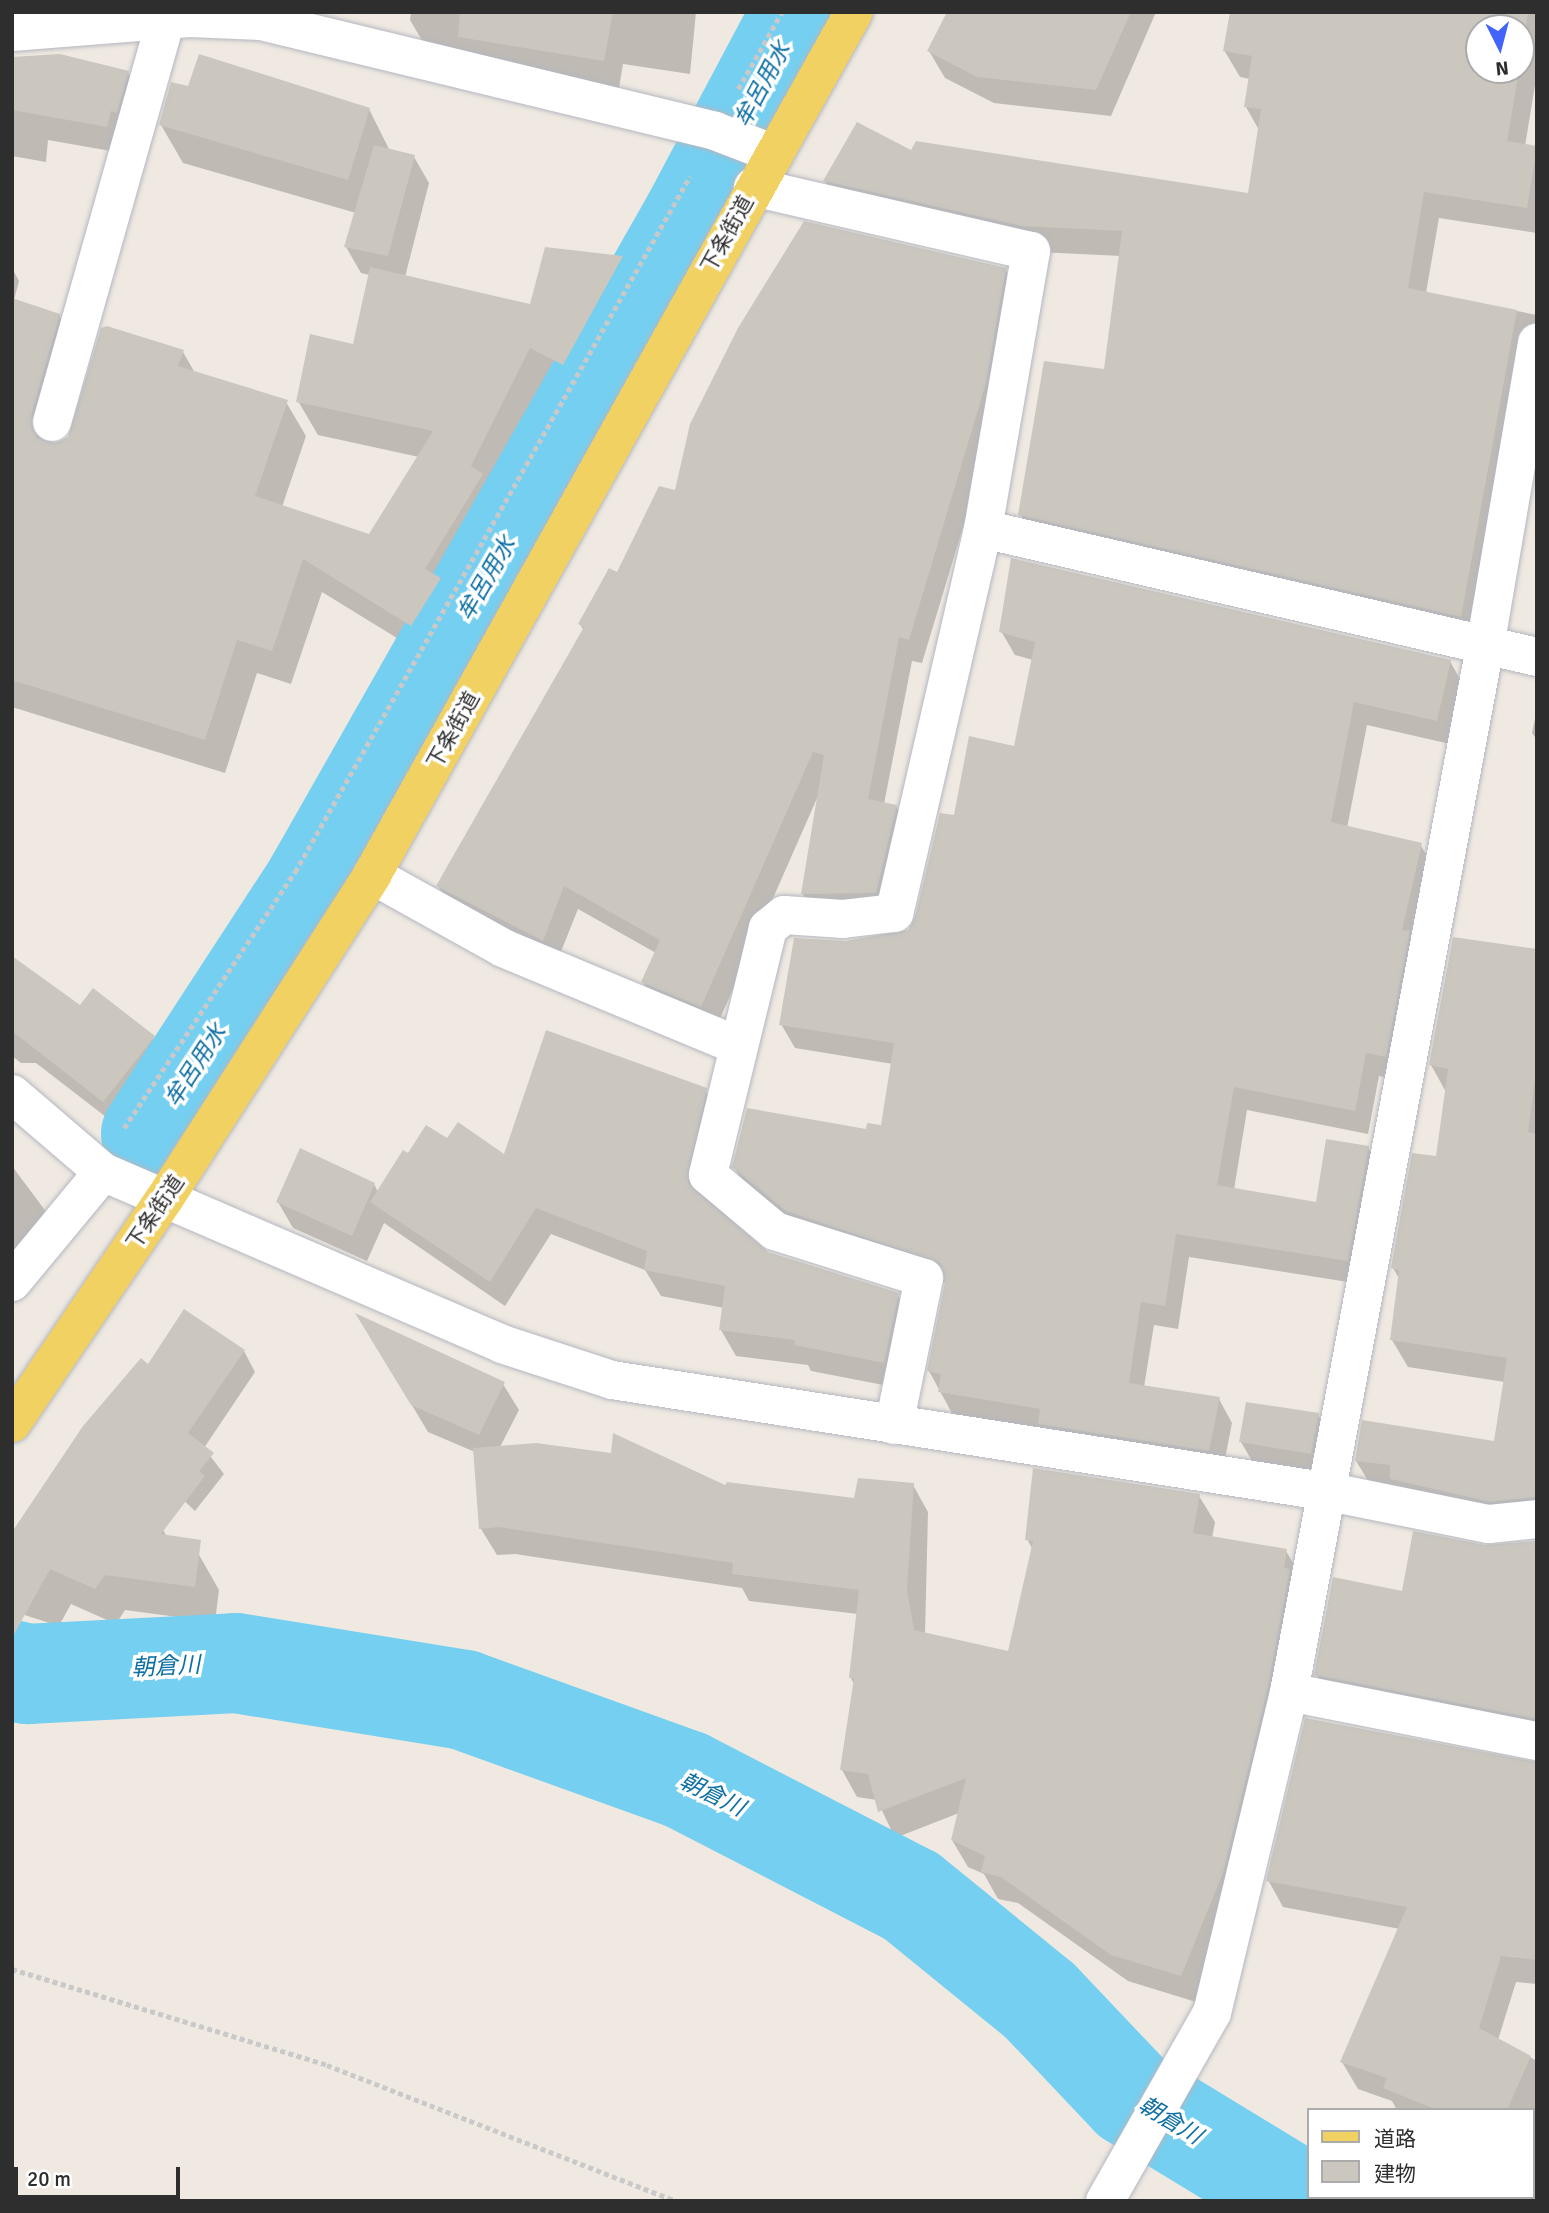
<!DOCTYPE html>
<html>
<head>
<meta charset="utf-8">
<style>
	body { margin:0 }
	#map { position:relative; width:1549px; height:2213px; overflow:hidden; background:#efe9e1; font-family:Signika,"Noto Sans JP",sans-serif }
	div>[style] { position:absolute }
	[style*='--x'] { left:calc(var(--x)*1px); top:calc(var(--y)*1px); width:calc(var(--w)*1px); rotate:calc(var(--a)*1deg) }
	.shadow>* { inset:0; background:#0003 }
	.river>* { height:100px; margin:-50px; padding:0 50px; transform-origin:50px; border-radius:50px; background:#75cff0 }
	.building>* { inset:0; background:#cbc7bf }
	.path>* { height:4.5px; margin-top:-2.25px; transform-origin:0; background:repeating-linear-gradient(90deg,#c9c9c9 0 5px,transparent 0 8.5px) }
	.roads { filter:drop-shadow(0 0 2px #b4b7c1) drop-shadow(0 0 2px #b4b7c1) }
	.minor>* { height:38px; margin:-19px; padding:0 19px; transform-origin:19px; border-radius:19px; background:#fff }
	.primary>* { height:38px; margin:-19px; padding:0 19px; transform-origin:19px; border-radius:19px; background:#f2d163 }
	span { translate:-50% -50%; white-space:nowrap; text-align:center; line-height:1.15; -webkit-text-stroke:7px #fff; paint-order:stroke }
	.street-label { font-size:21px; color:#2e2e2e }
	.water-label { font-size:23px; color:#0d6fa3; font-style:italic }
	.frame { position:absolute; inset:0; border:14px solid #2e2e2e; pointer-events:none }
	.legend { position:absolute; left:1307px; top:2108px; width:228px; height:91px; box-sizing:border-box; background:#fff; border:2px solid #ababab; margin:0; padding:9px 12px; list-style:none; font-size:21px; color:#2e2e2e }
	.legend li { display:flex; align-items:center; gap:14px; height:35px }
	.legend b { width:35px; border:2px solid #ababab }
	.north { position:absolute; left:1465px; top:14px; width:70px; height:70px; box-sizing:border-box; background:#fff; border:2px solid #ababab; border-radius:50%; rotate:174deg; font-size:19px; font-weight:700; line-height:28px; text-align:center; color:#2e2e2e }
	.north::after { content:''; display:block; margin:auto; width:24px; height:32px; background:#4264fb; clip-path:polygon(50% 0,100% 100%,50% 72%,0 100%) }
	.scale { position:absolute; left:14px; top:2167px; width:166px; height:32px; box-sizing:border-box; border:4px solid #2e2e2e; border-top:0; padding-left:9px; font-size:21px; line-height:24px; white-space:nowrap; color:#2e2e2e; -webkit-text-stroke:5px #fff; paint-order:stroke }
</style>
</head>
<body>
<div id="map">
	<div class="shadow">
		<i style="clip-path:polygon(411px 12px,696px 12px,690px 74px,623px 64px,619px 88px,448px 59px,426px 47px,410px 20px)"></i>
		<i style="clip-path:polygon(962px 12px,1156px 12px,1111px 116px,994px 103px,945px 78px,929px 51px)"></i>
		<i style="clip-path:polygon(evenodd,1231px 12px,1537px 12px,1537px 73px,1525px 146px,1537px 147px,1537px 233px,1439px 218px,1426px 293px,1537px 315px,1537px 354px,1475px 643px,1036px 541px,1020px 514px,1105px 371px,1121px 256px,1038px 252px,840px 207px,825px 181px,912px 152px,1250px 195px,1259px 130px,1246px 107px,1250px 79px,1240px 77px,1224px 50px,1231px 12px,1479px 28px,1521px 28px,1521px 70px,1479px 70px,1479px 28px)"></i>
		<i style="clip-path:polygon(12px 59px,128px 73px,143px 100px,122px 153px,48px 140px,46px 162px,12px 156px)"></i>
		<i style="clip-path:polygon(189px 88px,369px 109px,390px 151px,414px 157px,429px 183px,405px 277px,531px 306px,547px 249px,622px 258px,642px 292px,582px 398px,549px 380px,493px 494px,502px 509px,449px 596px,459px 613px,431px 659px,322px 592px,291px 684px,257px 673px,225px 773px,12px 707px,12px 268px,19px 281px,14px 300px,59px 315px,78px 349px,52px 444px,69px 438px,183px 352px,195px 373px,286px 402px,306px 436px,282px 507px,370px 536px,419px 457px,318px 435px,298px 401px,354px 346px,370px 275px,361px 273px,346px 247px,356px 213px,183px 163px,161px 125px)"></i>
		<i style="clip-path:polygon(1005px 269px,1019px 293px,999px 408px,922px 663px,912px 661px,884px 804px,896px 806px,909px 830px,889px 917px,817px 918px,803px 894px,818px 796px,715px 1030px,657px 1006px,643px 982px,656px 953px,578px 909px,556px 964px,452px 909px,438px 886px,584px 631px,580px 624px,677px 492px)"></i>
		<i style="clip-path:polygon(1001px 631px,1450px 661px,1463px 685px,1450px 744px,1367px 725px,1347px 828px,1420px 844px,1434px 868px,1399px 1080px,1379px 1076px,1368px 1134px,1247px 1110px,1234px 1190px,1317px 1204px,1368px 1147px,1382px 1171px,1361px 1284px,1189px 1257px,1178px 1329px,1154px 1325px,1144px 1387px,1219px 1399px,1232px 1423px,1222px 1474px,953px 1415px,929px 1371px,947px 1283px,801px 1235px,748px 1191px,734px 1167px,882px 1127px,893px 1064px,795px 1048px,781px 1024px,845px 943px,909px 931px,956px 817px,1016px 748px,1033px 660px,1015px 655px)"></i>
		<i style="clip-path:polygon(1537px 709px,1537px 740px,1532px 733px)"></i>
		<i style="clip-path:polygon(1537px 950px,1537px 1526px,1372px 1487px,1356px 1461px,1496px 1443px,1505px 1382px,1408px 1367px,1392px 1340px,1400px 1280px,1393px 1268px,1438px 1158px,1446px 1092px,1431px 1065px)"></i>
		<i style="clip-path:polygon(12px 957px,80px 1008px,153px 1038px,168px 1064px,119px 1127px,36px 1063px,21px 1063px,12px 1056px)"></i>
		<i style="clip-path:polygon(705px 1090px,720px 1116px,701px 1197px,767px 1253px,897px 1294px,912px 1320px,899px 1388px,811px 1371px,808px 1365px,736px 1356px,721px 1330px,724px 1308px,661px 1296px,645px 1270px,551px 1234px,505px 1306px,384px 1223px,367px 1261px,293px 1228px,278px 1202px,374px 1184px,378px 1192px,409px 1155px,448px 1141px,505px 1157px)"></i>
		<i style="clip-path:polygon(12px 1166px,56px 1225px,12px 1289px)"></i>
		<i style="clip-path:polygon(373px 1340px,503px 1384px,519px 1410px,500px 1447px,725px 1488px,856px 1500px,913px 1485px,928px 1512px,925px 1635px,1009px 1654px,1033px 1550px,1027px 1539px,1199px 1496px,1215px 1522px,1212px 1538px,1286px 1551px,1302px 1578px,1196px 2002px,1128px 1981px,1018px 1903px,998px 1899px,984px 1874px,968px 1867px,952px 1840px,959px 1813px,895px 1838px,877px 1800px,857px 1797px,842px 1770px,854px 1684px,851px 1678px,858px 1614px,749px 1601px,742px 1588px,515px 1554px,497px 1555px,481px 1529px,475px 1452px,428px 1432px)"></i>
		<i style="clip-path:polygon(244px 1351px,255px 1372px,204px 1448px,224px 1474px,195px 1511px,111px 1431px,148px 1367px)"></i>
		<i style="clip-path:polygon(1318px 1415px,1333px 1441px,1326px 1480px,1256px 1468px,1241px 1442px)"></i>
		<i style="clip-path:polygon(163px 1530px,167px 1537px,198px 1553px,219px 1590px,215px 1622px,125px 1610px,116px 1624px,71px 1604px,59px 1626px,12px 1611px,12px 1536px)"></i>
		<i style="clip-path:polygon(1537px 1543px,1537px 1742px,1332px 1701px,1316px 1674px,1403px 1593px,1491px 1548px)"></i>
		<i style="clip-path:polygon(1537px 1764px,1537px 1984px,1516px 1982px,1498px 2040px,1537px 2061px,1537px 2169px,1533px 2110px,1397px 2110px,1392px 2101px,1358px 2089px,1342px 2062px,1400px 1929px,1283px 1907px,1268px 1880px)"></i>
	</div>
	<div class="river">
		<i style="--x:151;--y:1134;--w:301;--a:-56.9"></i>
		<i style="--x:315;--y:882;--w:763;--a:-60.38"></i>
		<i style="--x:692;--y:219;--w:234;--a:-62"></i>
		<i style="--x:12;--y:1670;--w:16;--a:15"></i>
		<i style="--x:27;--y:1674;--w:209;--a:-3"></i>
		<i style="--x:236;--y:1663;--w:231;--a:9.2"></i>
		<i style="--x:464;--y:1700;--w:236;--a:19.8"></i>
		<i style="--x:686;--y:1780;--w:253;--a:27.3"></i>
		<i style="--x:911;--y:1896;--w:166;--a:39.1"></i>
		<i style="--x:1040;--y:2001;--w:132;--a:46.5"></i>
		<i style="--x:1131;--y:2097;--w:200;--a:31.3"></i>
	</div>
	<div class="building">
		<i style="clip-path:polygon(460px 12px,613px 12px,604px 61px,458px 37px)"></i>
		<i style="clip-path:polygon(947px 12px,1131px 12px,1096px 90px,977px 77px,927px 51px)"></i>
		<i style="clip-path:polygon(1230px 12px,1528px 12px,1521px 55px,1521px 28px,1479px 28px,1479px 70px,1519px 70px,1507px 141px,1537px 146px,1527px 208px,1424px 192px,1408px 288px,1517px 310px,1461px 617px,1018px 515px,1044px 361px,1104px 369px,1122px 231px,1021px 226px,823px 181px,857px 122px,911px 150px,916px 141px,1248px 193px,1261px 109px,1244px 107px,1252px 56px,1223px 51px)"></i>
		<i style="clip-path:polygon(60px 54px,129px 71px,117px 113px,111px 111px,107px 127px,12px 110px,12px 57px)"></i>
		<i style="clip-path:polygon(199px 54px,370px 108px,348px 180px,159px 125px,171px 82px,188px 86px)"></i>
		<i style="clip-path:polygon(374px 145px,415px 155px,388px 256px,344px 247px)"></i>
		<i style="clip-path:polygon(804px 221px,1006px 268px,986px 383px,909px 640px,899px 637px,868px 799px,897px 805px,876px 893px,801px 894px,824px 755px,813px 752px,701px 1007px,641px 982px,660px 940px,564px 886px,543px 941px,436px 886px,584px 627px,578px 624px,609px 568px,617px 572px,659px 486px,675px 490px,690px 424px,738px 328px)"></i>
		<i style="clip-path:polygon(545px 247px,623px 256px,563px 365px,530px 348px,471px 466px,483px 474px,425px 569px,441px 578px,411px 626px,303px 559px,272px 651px,237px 640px,205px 740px,12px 680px,12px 298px,60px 314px,31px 416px,37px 438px,57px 443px,68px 437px,101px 328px,107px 326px,184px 350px,178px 366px,288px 400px,255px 496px,369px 534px,433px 431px,296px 402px,310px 334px,353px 344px,370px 267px,530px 304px)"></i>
		<i style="clip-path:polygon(1011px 558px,1451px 660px,1437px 721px,1354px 702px,1331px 822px,1422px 843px,1402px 930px,1410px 931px,1386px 1057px,1366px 1053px,1355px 1111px,1234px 1087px,1217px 1185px,1316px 1202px,1326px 1139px,1369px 1146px,1348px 1261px,1176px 1234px,1165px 1306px,1141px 1302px,1129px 1383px,1220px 1397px,1209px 1451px,1038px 1424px,1040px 1409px,938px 1392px,941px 1374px,927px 1371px,945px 1282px,940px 1263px,786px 1211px,732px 1167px,747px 1108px,866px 1129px,867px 1123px,881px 1125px,894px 1043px,779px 1025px,794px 938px,845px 941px,908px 930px,915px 918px,940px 813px,954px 815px,969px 736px,1014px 746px,1035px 642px,999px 632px)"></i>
		<i style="clip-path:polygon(1453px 937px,1537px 949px,1537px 1065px,1528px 1132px,1537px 1134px,1537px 1497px,1490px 1502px,1390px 1479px,1390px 1465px,1355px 1461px,1362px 1420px,1494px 1441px,1507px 1358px,1390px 1340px,1399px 1270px,1391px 1268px,1412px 1153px,1436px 1156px,1448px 1069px,1429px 1065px)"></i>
		<i style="clip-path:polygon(12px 956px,80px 1005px,93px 988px,155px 1036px,103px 1102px,12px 1031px)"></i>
		<i style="clip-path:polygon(546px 1030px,707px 1088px,688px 1182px,768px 1252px,899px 1293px,884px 1363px,794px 1345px,795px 1340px,719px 1330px,725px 1286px,644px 1270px,647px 1251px,536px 1208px,490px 1282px,370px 1202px,403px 1150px,408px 1153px,426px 1125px,447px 1138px,458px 1122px,504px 1154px)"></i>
		<i style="clip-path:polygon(300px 1148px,375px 1183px,352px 1236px,276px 1202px)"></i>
		<i style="clip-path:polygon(184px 1309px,245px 1350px,188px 1433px,214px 1453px,199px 1471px,205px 1476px,161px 1534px,201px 1540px,195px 1587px,105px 1575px,95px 1589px,50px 1569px,12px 1638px,12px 1532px,83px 1426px,141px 1358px,148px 1364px)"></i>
		<i style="clip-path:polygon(355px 1313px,505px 1382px,479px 1435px,411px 1405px)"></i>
		<i style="clip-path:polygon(1246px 1402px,1319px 1413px,1311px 1454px,1239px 1442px)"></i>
		<i style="clip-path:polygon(613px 1433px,725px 1485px,727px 1482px,854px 1498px,858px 1478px,914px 1483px,907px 1590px,914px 1630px,1008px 1651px,1033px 1541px,1025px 1540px,1033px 1468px,1200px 1494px,1193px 1533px,1287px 1549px,1284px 1568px,1290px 1569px,1268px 1687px,1223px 1873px,1181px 1976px,1111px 1955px,1001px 1877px,981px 1872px,985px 1856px,951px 1840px,966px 1778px,878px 1812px,868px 1774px,840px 1770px,854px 1678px,849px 1678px,859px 1590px,732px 1574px,733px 1563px,499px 1527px,479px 1529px,473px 1448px,536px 1443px,611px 1453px)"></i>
		<i style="clip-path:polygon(1413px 1531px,1485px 1545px,1537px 1541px,1537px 1719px,1314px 1675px,1333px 1577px,1402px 1591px)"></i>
		<i style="clip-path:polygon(1305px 1718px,1537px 1762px,1537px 1960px,1501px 1956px,1479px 2028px,1531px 2056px,1507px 2110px,1437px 2110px,1383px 2088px,1387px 2078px,1340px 2062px,1407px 1907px,1266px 1881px)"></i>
	</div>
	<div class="path">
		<i style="--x:738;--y:89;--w:89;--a:-60.3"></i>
		<i style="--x:124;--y:1128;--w:308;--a:-56.3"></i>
		<i style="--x:295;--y:872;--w:800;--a:-60.42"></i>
		<i style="--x:12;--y:1969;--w:329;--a:16.9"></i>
		<i style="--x:327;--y:2065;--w:375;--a:21.3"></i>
	</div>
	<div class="roads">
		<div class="minor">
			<i style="--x:12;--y:32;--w:178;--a:-4.5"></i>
			<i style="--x:189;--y:18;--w:72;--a:2.4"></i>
			<i style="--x:261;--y:21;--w:467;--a:13.6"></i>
			<i style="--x:715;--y:131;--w:61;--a:21.1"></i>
			<i style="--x:753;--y:187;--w:285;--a:13"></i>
			<i style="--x:1031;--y:251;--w:282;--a:99.8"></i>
			<i style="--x:983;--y:529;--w:394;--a:103"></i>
			<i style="--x:894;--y:913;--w:51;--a:173.3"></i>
			<i style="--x:843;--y:919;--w:59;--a:-176.1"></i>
			<i style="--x:784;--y:915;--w:21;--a:141"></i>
			<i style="--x:768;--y:928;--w:254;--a:103.7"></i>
			<i style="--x:708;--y:1175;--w:87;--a:39.9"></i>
			<i style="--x:775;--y:1231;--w:156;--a:17.5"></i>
			<i style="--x:924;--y:1278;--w:150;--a:101.5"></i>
			<i style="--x:52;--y:422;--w:418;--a:-74.2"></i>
			<i style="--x:983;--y:529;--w:569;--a:13.01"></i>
			<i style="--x:372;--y:875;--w:150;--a:29.1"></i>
			<i style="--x:503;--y:948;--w:255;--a:22.6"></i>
			<i style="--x:12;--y:1094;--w:120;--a:40.6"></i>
			<i style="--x:103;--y:1172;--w:434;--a:23.3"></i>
			<i style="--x:502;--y:1344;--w:116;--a:18.1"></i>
			<i style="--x:612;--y:1380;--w:727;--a:8.87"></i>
			<i style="--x:1330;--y:1492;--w:162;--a:11.4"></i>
			<i style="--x:1489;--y:1524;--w:48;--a:-5.9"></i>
			<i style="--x:12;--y:1282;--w:143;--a:-50.4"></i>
			<i style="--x:1289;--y:1692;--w:253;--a:11.2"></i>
			<i style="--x:1105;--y:2201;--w:216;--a:-60.4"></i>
			<i style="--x:1212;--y:2013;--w:330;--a:-76.5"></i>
			<i style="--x:1289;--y:1692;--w:1063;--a:-79.38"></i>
			<i style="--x:1485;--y:647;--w:309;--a:-80.3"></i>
		</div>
		<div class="primary">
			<i style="--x:12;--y:1423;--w:272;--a:-55.8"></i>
			<i style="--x:165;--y:1198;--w:384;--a:-57.3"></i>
			<i style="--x:372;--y:875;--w:988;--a:-60.82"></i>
		</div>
	</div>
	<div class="street-label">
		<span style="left:727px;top:234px;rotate:-61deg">下条街道</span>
		<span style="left:453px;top:730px;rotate:-61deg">下条街道</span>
		<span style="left:155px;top:1212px;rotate:-56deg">下条街道</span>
	</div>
	<div class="water-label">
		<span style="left:763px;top:85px;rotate:-62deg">牟呂用水</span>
		<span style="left:487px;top:579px;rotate:-60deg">牟呂用水</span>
		<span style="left:196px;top:1066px;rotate:-57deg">牟呂用水</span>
		<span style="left:166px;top:1667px;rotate:-3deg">朝倉川</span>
		<span style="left:712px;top:1795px;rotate:26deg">朝倉川</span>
		<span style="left:1170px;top:2121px;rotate:31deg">朝倉川</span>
	</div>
	<div class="frame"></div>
	<ul class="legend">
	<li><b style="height:9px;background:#f2d163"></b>道路</li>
	<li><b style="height:19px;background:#cbc7bf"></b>建物</li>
	</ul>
	<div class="north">N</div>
	<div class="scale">20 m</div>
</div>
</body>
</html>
